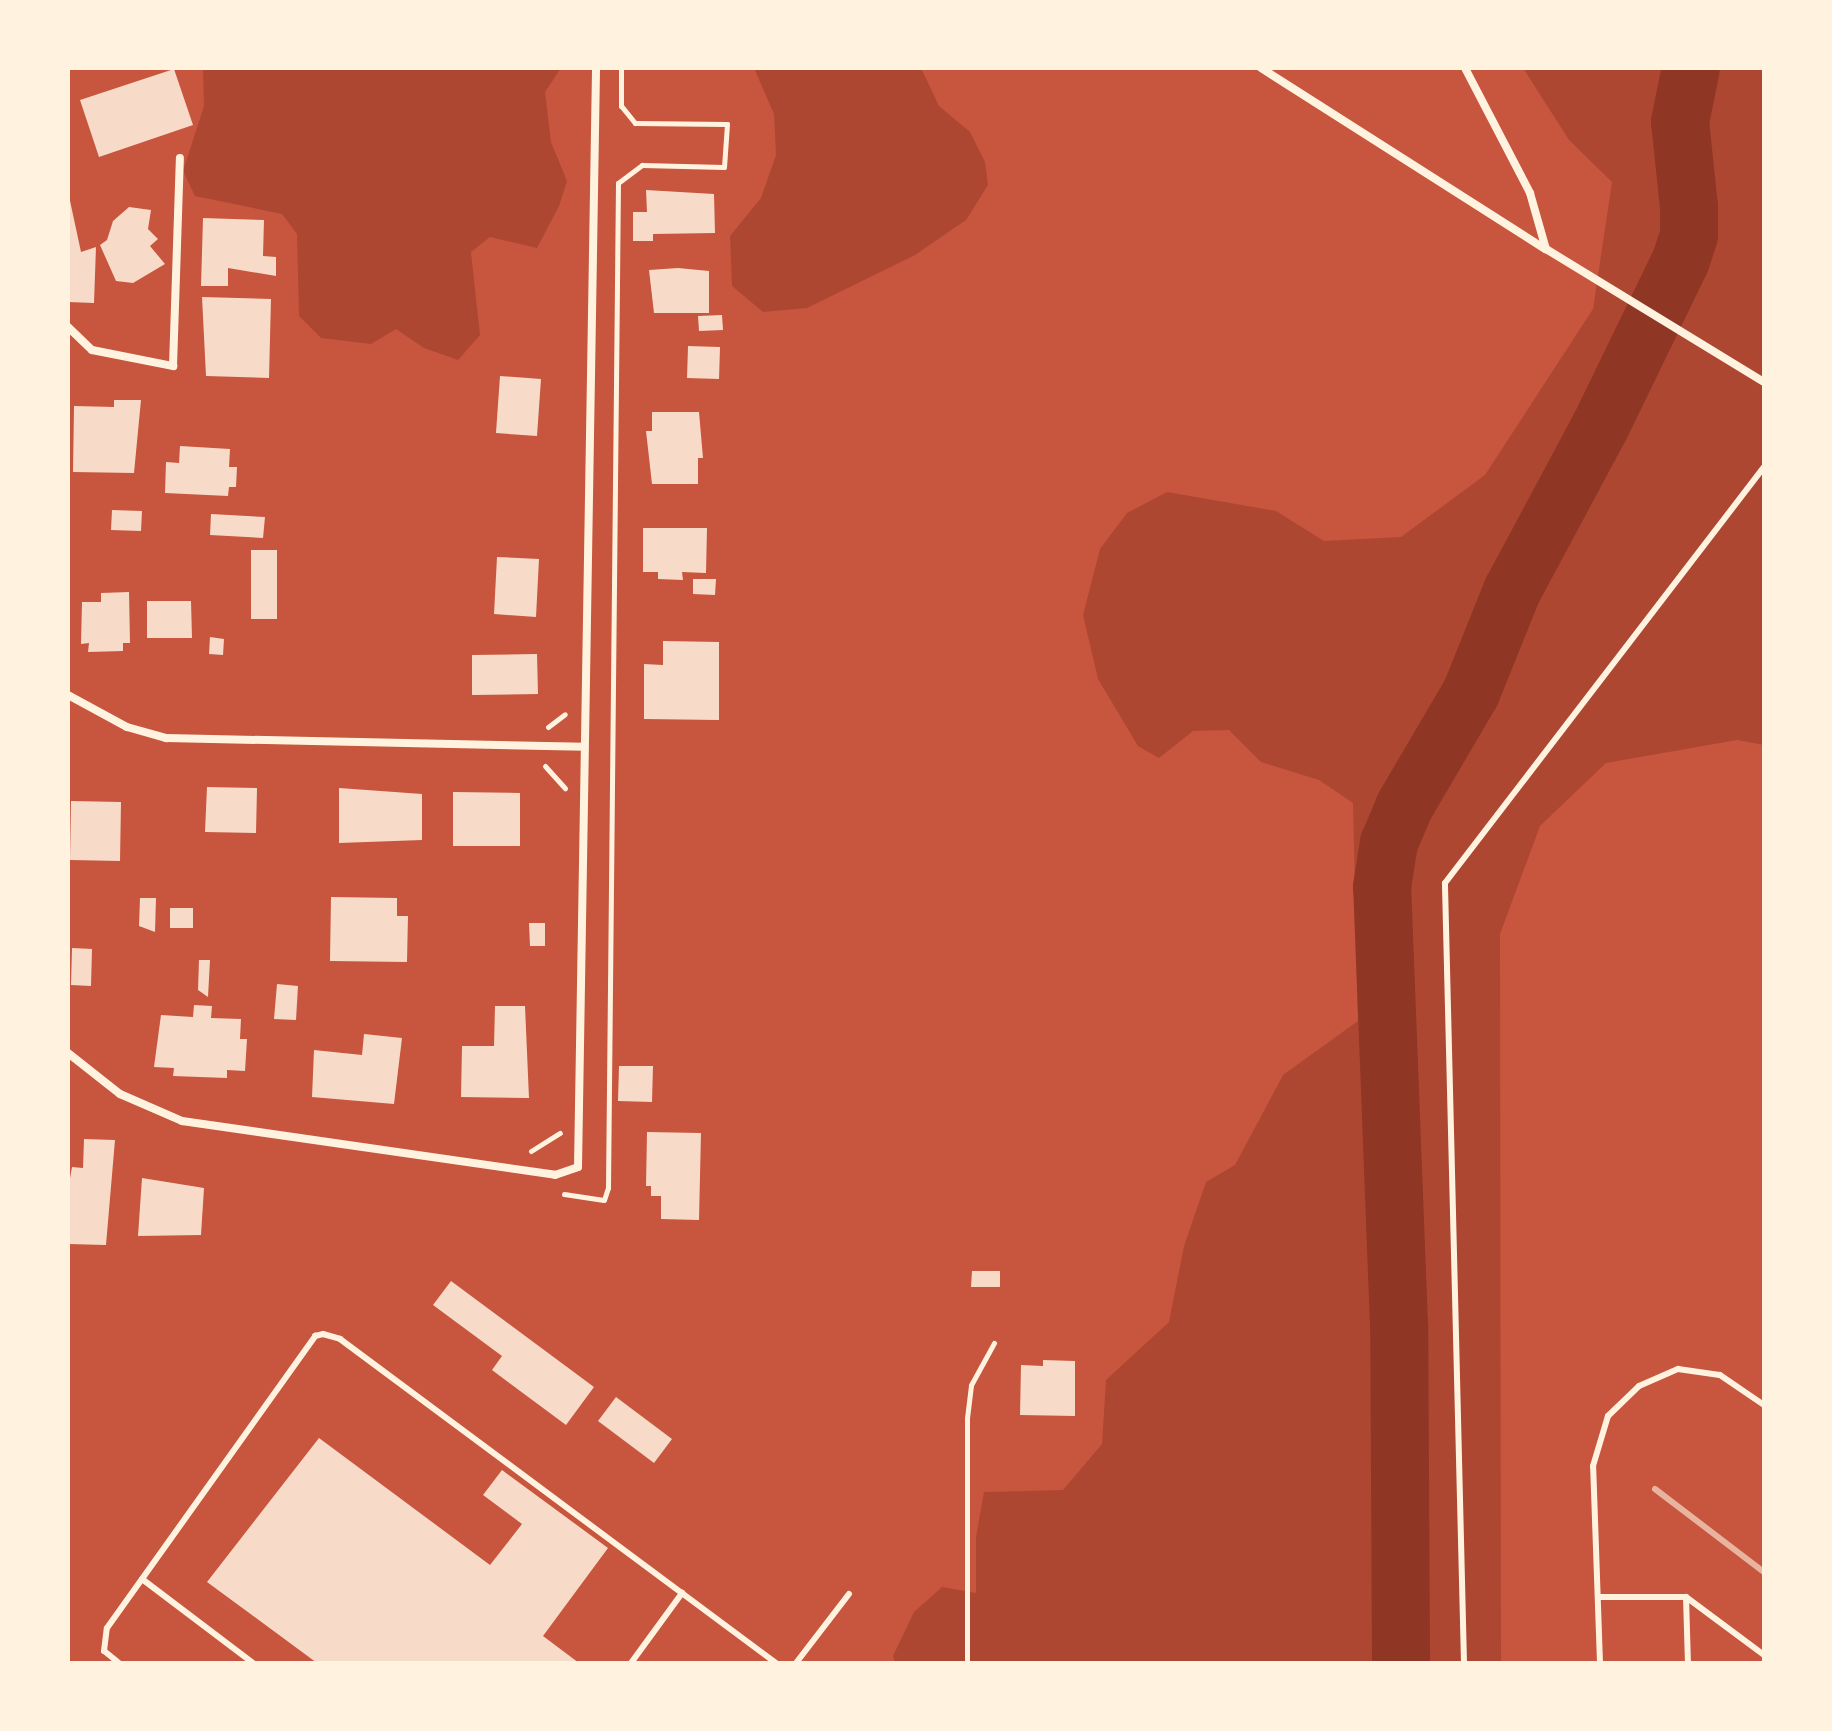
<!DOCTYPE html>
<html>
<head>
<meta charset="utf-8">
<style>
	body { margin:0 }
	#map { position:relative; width:1832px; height:1731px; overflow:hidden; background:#c8553d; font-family:"Fira Sans",sans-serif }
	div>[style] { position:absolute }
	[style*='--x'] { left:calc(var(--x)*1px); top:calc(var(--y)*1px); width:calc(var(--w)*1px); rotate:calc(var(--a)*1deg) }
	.green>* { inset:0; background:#ae4732 }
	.river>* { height:58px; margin:-29px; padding:0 29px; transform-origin:29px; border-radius:29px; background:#8f3625 }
	.building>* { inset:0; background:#f7dbc8 }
	.path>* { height:5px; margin:-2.5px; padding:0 2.5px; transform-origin:2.5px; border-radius:2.5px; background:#fff3e0 }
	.service>* { height:6px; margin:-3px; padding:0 3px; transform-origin:3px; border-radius:3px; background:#fff3e0 }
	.minor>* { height:8px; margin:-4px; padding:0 4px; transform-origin:4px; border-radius:4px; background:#fff3e0 }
	.rail>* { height:6px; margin:-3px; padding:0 3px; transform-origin:3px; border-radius:3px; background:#e9b49f }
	span { translate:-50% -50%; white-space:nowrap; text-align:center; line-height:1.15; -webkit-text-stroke:6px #fff3e0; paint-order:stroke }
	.frame { position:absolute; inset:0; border:70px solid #fff3e0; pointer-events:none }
</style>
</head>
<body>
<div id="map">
	<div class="green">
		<i style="clip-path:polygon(203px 68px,561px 68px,545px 92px,551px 142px,567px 181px,559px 206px,537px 248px,490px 237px,471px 252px,480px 335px,458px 360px,424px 348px,396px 329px,371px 344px,321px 338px,299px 316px,297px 234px,282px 214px,195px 196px,183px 171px,204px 106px)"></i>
		<i style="clip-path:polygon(754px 68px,921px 68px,939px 106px,970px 132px,985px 162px,988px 185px,966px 220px,915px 255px,807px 308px,763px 312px,732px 286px,730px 236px,761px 198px,776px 155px,774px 114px)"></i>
		<i style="clip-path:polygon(1523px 68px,1764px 68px,1764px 745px,1737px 740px,1606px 763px,1540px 826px,1500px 934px,1501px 1663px,895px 1663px,893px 1656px,914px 1612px,942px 1587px,976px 1593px,976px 1537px,984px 1492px,1063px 1490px,1102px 1444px,1106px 1380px,1169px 1322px,1184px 1246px,1206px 1182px,1235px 1165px,1283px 1075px,1358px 1021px,1353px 803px,1319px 780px,1261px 762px,1229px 730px,1193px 731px,1159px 758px,1138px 746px,1098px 679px,1083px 615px,1100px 549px,1127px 513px,1167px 492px,1276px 511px,1324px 541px,1401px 537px,1485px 475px,1593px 309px,1612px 182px,1569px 140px)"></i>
	</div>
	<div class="river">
		<i style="--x:1401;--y:1663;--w:338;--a:-90.3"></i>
		<i style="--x:1399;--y:1325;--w:438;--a:-92.2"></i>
		<i style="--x:1382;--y:887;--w:45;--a:-81"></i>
		<i style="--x:1389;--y:843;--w:39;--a:-67"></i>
		<i style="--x:1404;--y:807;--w:132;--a:-59.6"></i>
		<i style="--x:1471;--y:693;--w:110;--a:-68.1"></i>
		<i style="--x:1512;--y:591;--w:188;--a:-61.8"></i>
		<i style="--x:1601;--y:425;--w:183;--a:-64.1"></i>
		<i style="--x:1681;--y:260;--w:26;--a:-72"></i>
		<i style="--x:1689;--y:235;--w:28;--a:-90"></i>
		<i style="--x:1689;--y:207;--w:85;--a:-96"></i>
		<i style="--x:1680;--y:122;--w:55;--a:-78.5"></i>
	</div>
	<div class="building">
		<i style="clip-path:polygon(174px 69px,193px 125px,99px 157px,80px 100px)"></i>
		<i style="clip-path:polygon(646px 190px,714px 194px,715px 233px,653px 234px,653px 241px,633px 241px,633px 212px,647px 212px)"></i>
		<i style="clip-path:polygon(69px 196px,81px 252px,96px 247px,94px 303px,68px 302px)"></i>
		<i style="clip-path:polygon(129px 207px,151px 210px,148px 229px,158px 239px,150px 246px,165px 264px,133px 283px,116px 281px,100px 245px,107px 240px,113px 221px)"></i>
		<i style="clip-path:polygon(203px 218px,264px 220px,263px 256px,276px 257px,276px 276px,228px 268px,228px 286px,201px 286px)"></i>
		<i style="clip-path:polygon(678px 268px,709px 271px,709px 313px,654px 313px,649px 270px)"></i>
		<i style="clip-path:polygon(202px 297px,271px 299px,269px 378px,206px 376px)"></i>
		<i style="clip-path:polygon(722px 315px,723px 330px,699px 331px,698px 316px)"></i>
		<i style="clip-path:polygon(688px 346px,720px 347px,719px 379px,687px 378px)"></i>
		<i style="clip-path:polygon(500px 376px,541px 379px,537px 436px,496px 433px)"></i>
		<i style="clip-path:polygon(114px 400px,141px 400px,134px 473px,73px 472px,74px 406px,114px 407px)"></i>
		<i style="clip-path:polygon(652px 412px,699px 412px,703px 458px,698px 458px,698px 484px,652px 484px,646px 431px,652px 431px)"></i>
		<i style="clip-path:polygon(180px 446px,230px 449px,229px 467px,237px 467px,236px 487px,229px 487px,228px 496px,165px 493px,166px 462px,179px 463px)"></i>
		<i style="clip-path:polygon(112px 510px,142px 511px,141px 531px,111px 530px)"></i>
		<i style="clip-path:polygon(211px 514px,265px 517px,263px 538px,210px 535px)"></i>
		<i style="clip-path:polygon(643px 528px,707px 528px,706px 573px,682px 572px,683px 580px,658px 579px,658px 572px,643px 572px)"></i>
		<i style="clip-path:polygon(251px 550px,277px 550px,277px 619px,251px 619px)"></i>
		<i style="clip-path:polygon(497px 557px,539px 559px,536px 617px,494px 614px)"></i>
		<i style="clip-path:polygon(693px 579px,716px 579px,715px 595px,693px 594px)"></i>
		<i style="clip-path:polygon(129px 592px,130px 643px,123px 643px,123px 651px,88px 652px,89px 643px,81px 644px,82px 602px,101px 602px,101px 593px)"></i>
		<i style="clip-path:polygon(147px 601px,191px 601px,192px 638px,147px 638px)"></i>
		<i style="clip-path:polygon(210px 637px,224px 639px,223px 655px,209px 654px)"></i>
		<i style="clip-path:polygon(663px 641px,719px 642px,719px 720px,644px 719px,644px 664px,663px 665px)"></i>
		<i style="clip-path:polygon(537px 654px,538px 694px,472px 695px,472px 655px)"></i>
		<i style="clip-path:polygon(207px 787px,257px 788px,256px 833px,205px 832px)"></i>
		<i style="clip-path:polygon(339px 788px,422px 794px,422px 840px,339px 843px)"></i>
		<i style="clip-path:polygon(453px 792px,520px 793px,520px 846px,453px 846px)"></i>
		<i style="clip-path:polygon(71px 801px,121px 802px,120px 861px,70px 860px)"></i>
		<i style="clip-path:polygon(331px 897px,397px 898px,397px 916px,408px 916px,407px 962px,330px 961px)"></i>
		<i style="clip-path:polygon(140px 898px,156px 898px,155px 932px,139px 926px)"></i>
		<i style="clip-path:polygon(170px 908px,193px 908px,193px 928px,170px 928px)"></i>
		<i style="clip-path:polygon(529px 923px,545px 923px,545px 946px,530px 946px)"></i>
		<i style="clip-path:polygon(72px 948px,92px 949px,91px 986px,71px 985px)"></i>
		<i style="clip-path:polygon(199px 960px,210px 960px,208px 997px,198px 990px)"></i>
		<i style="clip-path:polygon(277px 984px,298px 986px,296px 1020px,274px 1019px)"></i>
		<i style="clip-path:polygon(194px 1005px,212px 1006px,211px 1018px,241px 1019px,240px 1039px,247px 1039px,245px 1071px,227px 1070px,227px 1078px,173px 1076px,174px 1068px,154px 1067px,161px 1015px,193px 1017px)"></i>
		<i style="clip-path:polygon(495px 1006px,525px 1006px,529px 1098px,461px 1097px,462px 1046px,494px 1046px)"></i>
		<i style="clip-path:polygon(364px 1034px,402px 1038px,394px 1104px,312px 1097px,314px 1050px,362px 1055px)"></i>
		<i style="clip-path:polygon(619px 1066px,653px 1066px,652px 1102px,618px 1101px)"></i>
		<i style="clip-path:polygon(647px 1132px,701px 1133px,699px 1220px,661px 1219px,661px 1196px,651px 1196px,651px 1186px,646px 1186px)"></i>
		<i style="clip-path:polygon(84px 1139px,115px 1140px,106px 1245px,68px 1244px,69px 1184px,72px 1167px,83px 1168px)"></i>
		<i style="clip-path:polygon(142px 1178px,204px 1188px,201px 1235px,138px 1236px)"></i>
		<i style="clip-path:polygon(972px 1271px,1000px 1271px,1000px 1287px,971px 1287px)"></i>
		<i style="clip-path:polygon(451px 1281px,594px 1387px,566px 1425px,492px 1370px,502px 1356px,433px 1305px)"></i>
		<i style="clip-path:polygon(1043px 1360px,1075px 1361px,1075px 1416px,1020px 1415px,1021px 1365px,1043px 1366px)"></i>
		<i style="clip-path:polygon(616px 1397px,672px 1439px,654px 1463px,598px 1421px)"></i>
		<i style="clip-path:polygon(319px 1438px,490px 1565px,522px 1524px,483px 1495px,502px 1470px,608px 1548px,543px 1636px,579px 1663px,317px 1663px,207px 1582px)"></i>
	</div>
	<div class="path">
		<i style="--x:548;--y:727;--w:21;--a:-37"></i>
		<i style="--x:545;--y:766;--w:30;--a:48"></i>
		<i style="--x:531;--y:1151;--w:34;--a:-32"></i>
		<i style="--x:564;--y:1194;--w:40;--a:8.5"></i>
		<i style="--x:604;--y:1200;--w:13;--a:-72"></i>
		<i style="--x:608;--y:1188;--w:1005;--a:-89.43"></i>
		<i style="--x:618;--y:183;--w:30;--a:-37"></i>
		<i style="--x:642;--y:165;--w:82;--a:1.4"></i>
		<i style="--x:724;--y:167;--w:43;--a:-86"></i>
		<i style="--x:727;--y:124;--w:92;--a:-179.4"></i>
		<i style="--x:635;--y:123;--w:22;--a:-129"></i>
		<i style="--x:621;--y:106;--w:38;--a:-90"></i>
		<i style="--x:967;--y:1663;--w:245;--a:-90"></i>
		<i style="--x:967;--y:1418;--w:33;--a:-83"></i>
		<i style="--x:971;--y:1385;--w:48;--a:-61.3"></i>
	</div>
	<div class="service">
		<i style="--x:142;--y:1579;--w:139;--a:37.1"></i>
		<i style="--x:1599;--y:1597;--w:87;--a:0"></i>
		<i style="--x:1686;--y:1597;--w:97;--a:36.6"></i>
		<i style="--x:1686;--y:1597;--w:66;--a:88.3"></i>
		<i style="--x:119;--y:1663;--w:19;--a:-141"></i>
		<i style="--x:104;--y:1651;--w:23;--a:-83"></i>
		<i style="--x:107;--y:1628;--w:359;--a:-54.5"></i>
		<i style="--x:315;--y:1336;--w:8;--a:-14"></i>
		<i style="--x:323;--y:1334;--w:18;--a:16"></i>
		<i style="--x:340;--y:1339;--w:543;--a:36.62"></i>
		<i style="--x:631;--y:1663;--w:87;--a:-53.9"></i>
		<i style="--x:796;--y:1663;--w:87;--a:-52.5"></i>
		<i style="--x:1464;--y:1663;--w:780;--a:-91.4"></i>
		<i style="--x:1445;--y:883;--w:524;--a:-52.52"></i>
		<i style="--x:1600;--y:1663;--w:197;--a:-92"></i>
		<i style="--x:1593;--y:1466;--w:52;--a:-73.3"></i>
		<i style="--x:1608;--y:1416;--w:43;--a:-44.1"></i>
		<i style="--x:1639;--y:1386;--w:43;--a:-23.6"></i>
		<i style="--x:1678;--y:1369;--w:42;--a:8.1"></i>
		<i style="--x:1720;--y:1375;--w:53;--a:34.3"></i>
	</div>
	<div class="minor">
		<i style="--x:1261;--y:68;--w:337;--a:32.5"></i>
		<i style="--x:1465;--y:68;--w:141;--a:62.5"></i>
		<i style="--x:1530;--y:193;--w:58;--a:74.1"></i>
		<i style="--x:1546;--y:249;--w:255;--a:31.4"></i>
		<i style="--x:68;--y:327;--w:33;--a:44"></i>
		<i style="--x:92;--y:350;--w:83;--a:11.2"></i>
		<i style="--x:173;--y:366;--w:208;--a:-88.1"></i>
		<i style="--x:68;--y:695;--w:67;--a:28.5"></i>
		<i style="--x:127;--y:727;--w:41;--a:15.8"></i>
		<i style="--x:166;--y:738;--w:418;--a:1.2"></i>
		<i style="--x:68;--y:1053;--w:66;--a:38.3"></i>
		<i style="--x:120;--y:1094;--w:68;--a:23.5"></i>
		<i style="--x:182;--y:1121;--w:377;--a:8.2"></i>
		<i style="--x:555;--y:1175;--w:24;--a:-19"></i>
		<i style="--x:578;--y:1167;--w:1099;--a:-89.06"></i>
	</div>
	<div class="rail">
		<i style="--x:1655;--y:1489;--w:137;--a:37.3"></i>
	</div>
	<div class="frame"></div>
</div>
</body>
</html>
